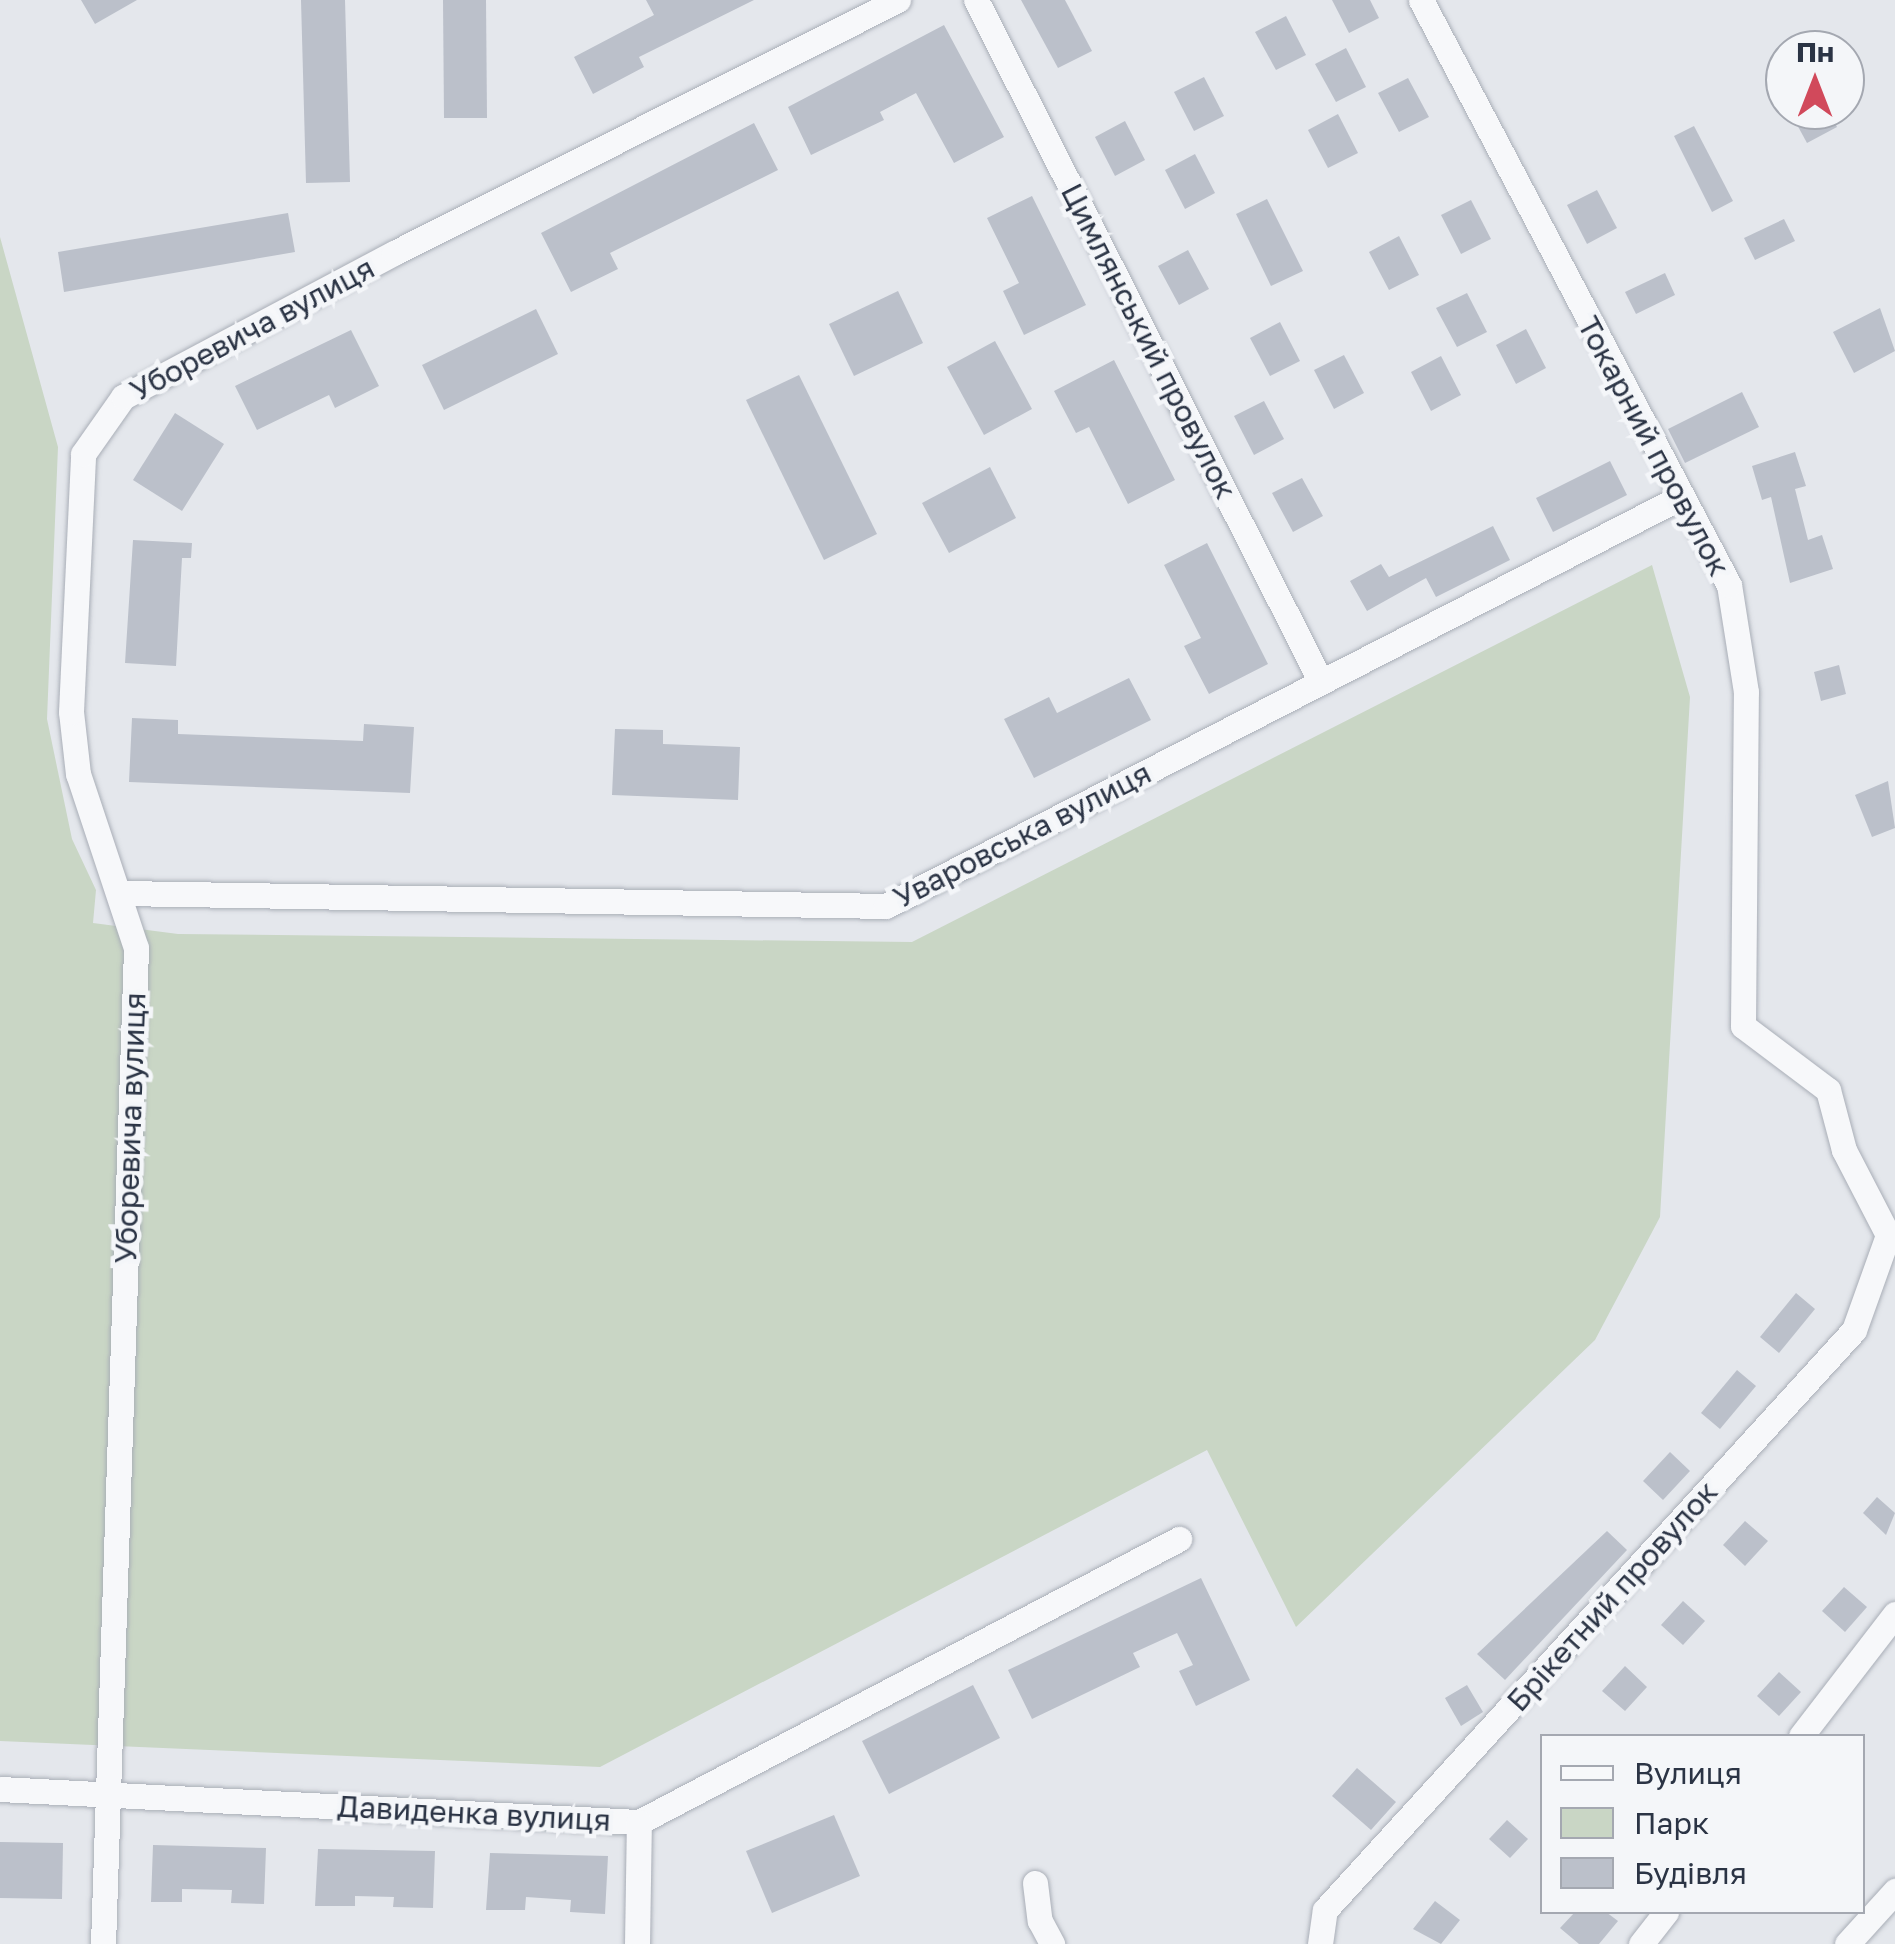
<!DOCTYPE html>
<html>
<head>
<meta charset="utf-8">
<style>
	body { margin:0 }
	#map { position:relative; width:1895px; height:1944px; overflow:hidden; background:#e4e7ec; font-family:"Golos Text",sans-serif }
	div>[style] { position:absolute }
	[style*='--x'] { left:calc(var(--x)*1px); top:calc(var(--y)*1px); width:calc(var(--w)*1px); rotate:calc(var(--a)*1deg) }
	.green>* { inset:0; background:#c9d6c5 }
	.building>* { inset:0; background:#bbc0ca }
	.roads { filter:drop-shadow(0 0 2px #a9aeb7) drop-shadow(0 0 2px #a9aeb7) }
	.minor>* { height:25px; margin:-12.5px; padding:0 12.5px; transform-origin:12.5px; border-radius:12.5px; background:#f7f8fa }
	span { translate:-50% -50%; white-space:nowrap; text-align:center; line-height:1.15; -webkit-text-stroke:9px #f4f6f9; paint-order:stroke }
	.street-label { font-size:30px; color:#2b3445 }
	.legend { position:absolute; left:1540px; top:1734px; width:325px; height:180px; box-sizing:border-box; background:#f4f6f9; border:2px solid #a4a8b1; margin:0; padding:12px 18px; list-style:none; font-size:30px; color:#2b3445 }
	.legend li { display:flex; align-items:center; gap:20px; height:50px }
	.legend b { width:50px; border:2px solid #a4a8b1 }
	.north { position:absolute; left:1765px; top:30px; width:100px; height:100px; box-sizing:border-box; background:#f4f6f9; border:2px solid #a4a8b1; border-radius:50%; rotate:0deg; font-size:28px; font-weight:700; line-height:40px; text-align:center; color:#2b3445 }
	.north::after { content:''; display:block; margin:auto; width:35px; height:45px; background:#d1495b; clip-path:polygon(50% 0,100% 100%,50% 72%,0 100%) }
</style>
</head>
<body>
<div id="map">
	<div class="green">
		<i style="clip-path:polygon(0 237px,58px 447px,47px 719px,72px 839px,96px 890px,93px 923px,178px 934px,912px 942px,1652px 565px,1690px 697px,1660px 1217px,1595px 1340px,1296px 1627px,1207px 1450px,600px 1767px,0 1741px)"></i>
	</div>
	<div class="building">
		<i style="clip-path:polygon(81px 0,137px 0,95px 24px)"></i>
		<i style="clip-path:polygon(301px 0,345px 0,350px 182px,306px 183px)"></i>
		<i style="clip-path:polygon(443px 0,486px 0,487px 118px,444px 118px)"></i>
		<i style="clip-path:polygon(646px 0,754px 0,639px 57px,644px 67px,593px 94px,574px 57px,654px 15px)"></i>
		<i style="clip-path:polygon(1021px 0,1065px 0,1092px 51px,1058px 68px)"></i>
		<i style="clip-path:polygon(1332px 0,1370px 0,1379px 18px,1349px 33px)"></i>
		<i style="clip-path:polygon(1286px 16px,1306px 55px,1276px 70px,1255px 32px)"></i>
		<i style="clip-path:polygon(944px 25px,1004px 137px,954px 163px,916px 93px,880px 112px,884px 120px,811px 155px,788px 107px)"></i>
		<i style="clip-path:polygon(1346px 48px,1366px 87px,1336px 102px,1315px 64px)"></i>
		<i style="clip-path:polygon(1204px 77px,1224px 116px,1194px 131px,1174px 92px)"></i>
		<i style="clip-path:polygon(1408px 78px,1429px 117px,1399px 132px,1378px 93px)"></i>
		<i style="clip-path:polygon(1789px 110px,1828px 110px,1837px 127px,1807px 143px)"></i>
		<i style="clip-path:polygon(1338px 114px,1358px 153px,1328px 168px,1308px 130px)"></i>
		<i style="clip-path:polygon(1125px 121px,1145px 160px,1115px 176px,1095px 137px)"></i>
		<i style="clip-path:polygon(754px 123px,778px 170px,610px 253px,618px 269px,571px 292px,541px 233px)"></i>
		<i style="clip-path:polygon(1694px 126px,1733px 201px,1712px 212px,1674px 136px)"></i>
		<i style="clip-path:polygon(1195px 154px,1215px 193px,1185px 209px,1165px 170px)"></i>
		<i style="clip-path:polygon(1597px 190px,1617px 228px,1587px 244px,1567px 205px)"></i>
		<i style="clip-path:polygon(1032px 196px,1086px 305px,1024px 335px,1003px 291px,1019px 283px,987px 218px)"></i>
		<i style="clip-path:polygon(1267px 199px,1303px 271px,1271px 286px,1236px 214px)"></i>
		<i style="clip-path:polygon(1471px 200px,1491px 239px,1461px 254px,1441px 215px)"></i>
		<i style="clip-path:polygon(288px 213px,295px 252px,64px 292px,58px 252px)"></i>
		<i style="clip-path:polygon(1784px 219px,1795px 241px,1755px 260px,1744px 238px)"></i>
		<i style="clip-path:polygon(1399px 236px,1419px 275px,1389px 290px,1369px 252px)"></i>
		<i style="clip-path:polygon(1188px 250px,1209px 289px,1179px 305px,1158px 266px)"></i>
		<i style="clip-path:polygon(1665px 273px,1675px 295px,1636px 314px,1625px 292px)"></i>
		<i style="clip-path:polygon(898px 291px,923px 343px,854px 376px,829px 324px)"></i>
		<i style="clip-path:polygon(1467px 293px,1487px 332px,1457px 347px,1436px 308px)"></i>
		<i style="clip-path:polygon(1880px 308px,1895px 351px,1854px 373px,1833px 332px)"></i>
		<i style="clip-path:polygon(536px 309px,558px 354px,444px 410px,422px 365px)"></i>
		<i style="clip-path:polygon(1280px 322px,1300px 361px,1270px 376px,1250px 338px)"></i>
		<i style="clip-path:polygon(1526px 329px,1546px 368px,1516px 384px,1496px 345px)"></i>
		<i style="clip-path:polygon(351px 330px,379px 386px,335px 408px,329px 395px,257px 430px,235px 386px)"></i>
		<i style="clip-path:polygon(995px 341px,1032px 409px,984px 435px,947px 367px)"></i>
		<i style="clip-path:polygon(1344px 355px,1364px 393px,1334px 409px,1314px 370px)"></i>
		<i style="clip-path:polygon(1441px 356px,1461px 395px,1431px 411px,1411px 372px)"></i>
		<i style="clip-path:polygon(1114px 360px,1175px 480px,1128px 504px,1089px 427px,1076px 433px,1054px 391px)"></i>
		<i style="clip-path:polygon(799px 375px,877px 534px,824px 560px,746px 400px)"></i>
		<i style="clip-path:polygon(1742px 392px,1759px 427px,1685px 463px,1668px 429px)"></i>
		<i style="clip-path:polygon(1264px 401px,1284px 439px,1254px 455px,1234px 416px)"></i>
		<i style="clip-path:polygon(175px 413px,224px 444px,182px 511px,133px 480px)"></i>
		<i style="clip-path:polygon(1795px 452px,1806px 486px,1795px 489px,1808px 540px,1822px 535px,1833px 569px,1790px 583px,1771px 497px,1762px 500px,1752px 466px)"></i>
		<i style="clip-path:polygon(1610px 461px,1627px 495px,1553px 532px,1536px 498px)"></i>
		<i style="clip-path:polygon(990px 467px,1016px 518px,949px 553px,922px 503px)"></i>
		<i style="clip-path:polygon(1302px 478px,1323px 516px,1293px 532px,1272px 493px)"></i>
		<i style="clip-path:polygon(1493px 526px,1510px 560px,1436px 597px,1426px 578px,1367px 611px,1350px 581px,1381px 564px,1389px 577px)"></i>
		<i style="clip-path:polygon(133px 540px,192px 543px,191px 558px,182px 558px,176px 666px,125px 663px)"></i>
		<i style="clip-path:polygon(1207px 543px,1268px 664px,1209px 694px,1184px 646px,1201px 638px,1164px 565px)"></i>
		<i style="clip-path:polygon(1839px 665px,1846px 694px,1821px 701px,1814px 672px)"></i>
		<i style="clip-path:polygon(1129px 678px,1151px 720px,1034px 778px,1004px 719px,1049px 697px,1057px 713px)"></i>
		<i style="clip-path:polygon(132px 718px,178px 720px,178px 734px,363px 741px,364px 724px,414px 727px,410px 793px,129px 782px)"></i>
		<i style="clip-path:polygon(615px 729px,663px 730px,663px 744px,740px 747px,738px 800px,612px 795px)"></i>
		<i style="clip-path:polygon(1888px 781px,1895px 828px,1872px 837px,1855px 795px)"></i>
		<i style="clip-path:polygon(1796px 1293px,1815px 1309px,1779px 1353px,1760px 1337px)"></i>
		<i style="clip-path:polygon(1737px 1370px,1756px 1386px,1720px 1429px,1701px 1413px)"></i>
		<i style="clip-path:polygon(1670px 1452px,1690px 1471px,1663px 1500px,1643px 1481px)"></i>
		<i style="clip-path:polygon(1877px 1497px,1895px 1513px,1886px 1535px,1863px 1513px)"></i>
		<i style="clip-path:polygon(1745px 1521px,1768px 1541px,1745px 1566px,1723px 1545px)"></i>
		<i style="clip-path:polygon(1607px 1531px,1627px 1550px,1505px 1680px,1477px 1654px)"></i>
		<i style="clip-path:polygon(1201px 1578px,1250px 1680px,1196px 1706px,1179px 1671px,1193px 1665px,1177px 1633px,1133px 1653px,1140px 1667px,1032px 1719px,1008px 1670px)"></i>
		<i style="clip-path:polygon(1844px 1587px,1867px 1607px,1845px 1632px,1822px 1611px)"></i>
		<i style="clip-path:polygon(1683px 1601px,1705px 1621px,1683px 1645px,1661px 1625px)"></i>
		<i style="clip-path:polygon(1625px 1666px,1647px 1687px,1625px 1711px,1602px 1691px)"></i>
		<i style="clip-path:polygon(1779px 1672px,1801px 1692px,1779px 1716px,1757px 1696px)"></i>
		<i style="clip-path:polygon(973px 1685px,1000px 1738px,889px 1794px,862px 1741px)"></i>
		<i style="clip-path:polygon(1467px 1685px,1483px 1712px,1461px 1726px,1445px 1698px)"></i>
		<i style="clip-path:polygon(1357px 1768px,1396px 1802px,1371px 1830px,1332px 1796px)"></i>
		<i style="clip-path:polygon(834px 1815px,860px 1876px,772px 1913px,746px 1851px)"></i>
		<i style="clip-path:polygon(1507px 1820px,1528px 1839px,1510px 1858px,1489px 1839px)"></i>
		<i style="clip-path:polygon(0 1842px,63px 1843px,62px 1899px,0 1898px)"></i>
		<i style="clip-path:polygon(153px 1845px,266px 1848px,264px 1904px,231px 1903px,232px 1890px,182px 1889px,182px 1902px,151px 1902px)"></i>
		<i style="clip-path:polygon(318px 1849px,435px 1851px,433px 1908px,393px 1907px,394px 1897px,355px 1896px,355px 1906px,315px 1906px)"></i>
		<i style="clip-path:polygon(490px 1853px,608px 1856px,605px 1914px,570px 1912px,571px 1900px,526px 1897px,525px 1910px,486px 1910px)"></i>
		<i style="clip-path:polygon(1435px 1901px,1460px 1920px,1441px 1944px,1413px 1929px)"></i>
		<i style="clip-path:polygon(1575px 1912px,1606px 1912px,1618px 1921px,1599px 1944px,1579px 1944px,1560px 1928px)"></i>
	</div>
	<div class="roads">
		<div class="minor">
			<i style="--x:976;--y:0;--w:764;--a:63.17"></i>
			<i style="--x:121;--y:893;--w:765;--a:0.97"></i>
			<i style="--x:886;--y:906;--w:892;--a:-27.23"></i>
			<i style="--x:1801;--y:1736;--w:154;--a:-52.4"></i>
			<i style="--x:0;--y:1789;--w:640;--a:2.96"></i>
			<i style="--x:639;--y:1822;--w:610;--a:-27.66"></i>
			<i style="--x:1035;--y:1883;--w:38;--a:83"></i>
			<i style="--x:1040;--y:1921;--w:26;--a:62"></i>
			<i style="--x:103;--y:1944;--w:997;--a:-88.1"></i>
			<i style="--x:136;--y:948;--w:183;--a:-108.4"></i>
			<i style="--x:78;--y:774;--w:62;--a:-96.4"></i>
			<i style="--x:71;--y:712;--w:258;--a:-87.3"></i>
			<i style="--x:83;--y:454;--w:70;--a:-54.9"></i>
			<i style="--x:123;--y:397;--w:307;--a:-28"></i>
			<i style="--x:394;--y:253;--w:564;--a:-26.66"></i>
			<i style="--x:637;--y:1944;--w:122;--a:-89.1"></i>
			<i style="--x:1320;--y:1944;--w:34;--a:-82"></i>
			<i style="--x:1325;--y:1910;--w:785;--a:-47.63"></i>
			<i style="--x:1854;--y:1330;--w:101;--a:-70.3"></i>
			<i style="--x:1888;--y:1235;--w:96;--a:-117.4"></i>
			<i style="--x:1844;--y:1150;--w:62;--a:-104.9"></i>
			<i style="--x:1828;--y:1090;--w:106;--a:-143"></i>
			<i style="--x:1743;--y:1026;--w:334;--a:-89.5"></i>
			<i style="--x:1746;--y:692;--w:108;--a:-99"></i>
			<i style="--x:1729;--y:585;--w:661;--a:-117.77"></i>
			<i style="--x:1641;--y:1944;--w:41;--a:-52"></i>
			<i style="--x:1847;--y:1944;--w:72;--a:-47.8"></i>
		</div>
	</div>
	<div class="street-label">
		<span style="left:252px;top:329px;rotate:-28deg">Уборевича вулиця</span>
		<span style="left:1149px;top:341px;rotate:63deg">Цимлянський провулок</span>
		<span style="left:1654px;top:446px;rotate:62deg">Токарний провулок</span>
		<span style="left:1022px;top:835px;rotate:-27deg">Уваровська вулиця</span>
		<span style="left:130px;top:1128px;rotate:-88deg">Уборевича вулиця</span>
		<span style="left:1612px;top:1596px;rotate:-48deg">Брiкетний провулок</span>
		<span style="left:474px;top:1813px;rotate:3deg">Давиденка вулиця</span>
	</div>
	<ul class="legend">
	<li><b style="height:12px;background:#f7f8fa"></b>Вулиця</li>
	<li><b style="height:28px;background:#c9d6c5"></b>Парк</li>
	<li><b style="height:28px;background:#bbc0ca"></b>Будівля</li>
	</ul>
	<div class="north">Пн</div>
</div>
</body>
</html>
